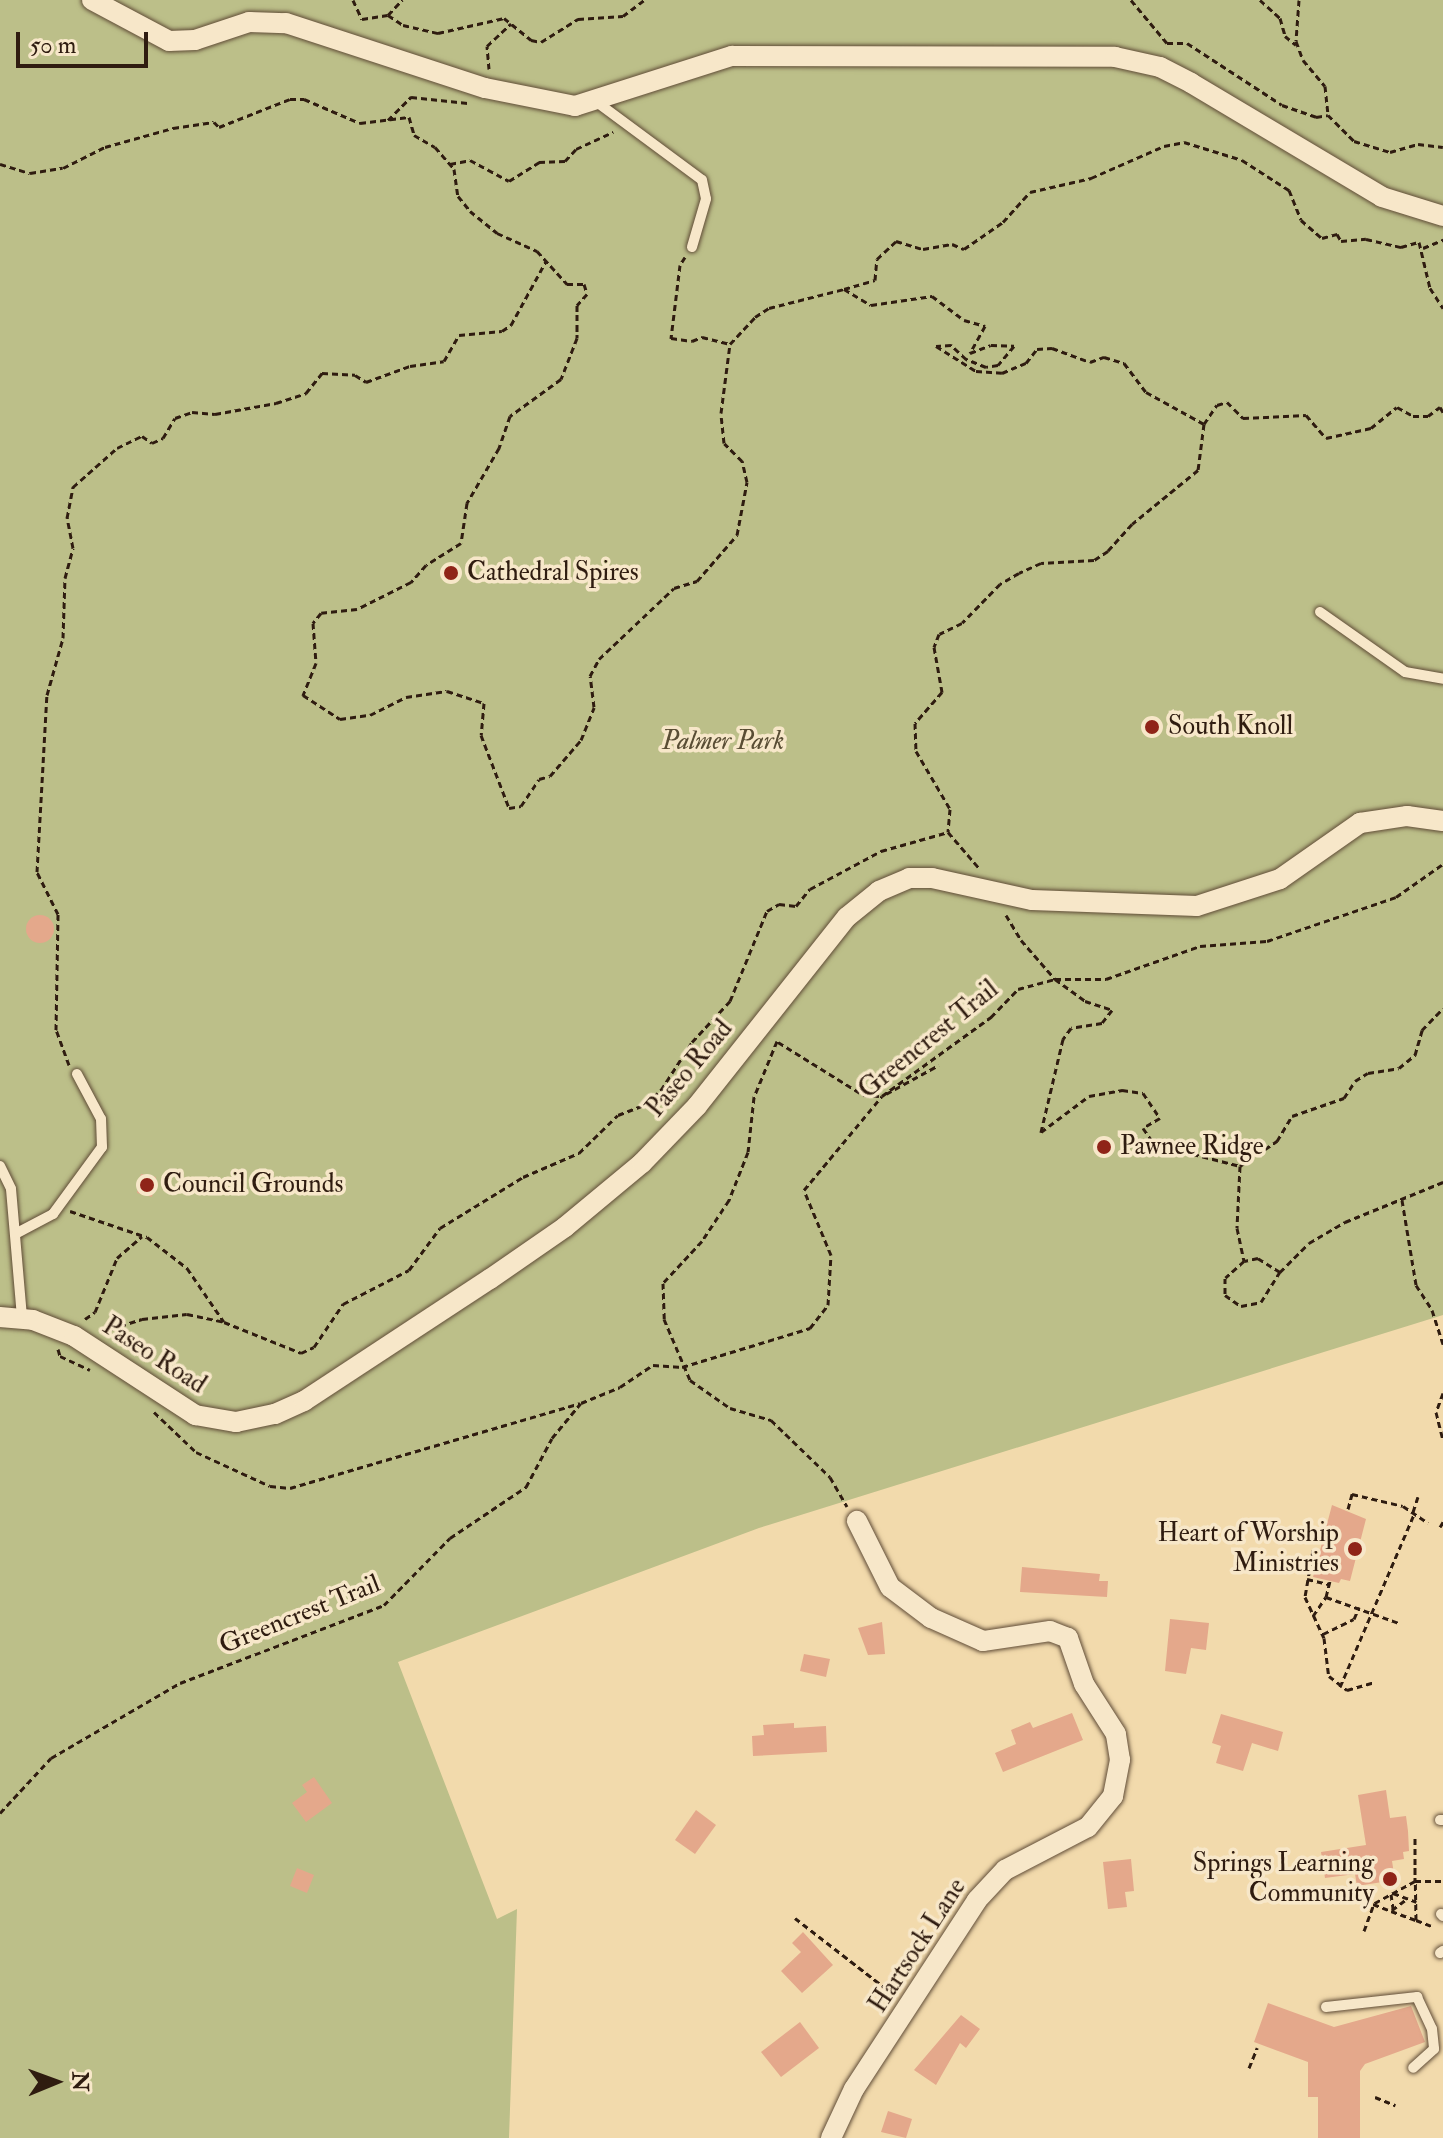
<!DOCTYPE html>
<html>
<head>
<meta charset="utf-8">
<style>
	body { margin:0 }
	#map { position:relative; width:1443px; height:2138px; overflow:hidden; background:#f2daac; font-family:"IM FELL Double Pica",serif }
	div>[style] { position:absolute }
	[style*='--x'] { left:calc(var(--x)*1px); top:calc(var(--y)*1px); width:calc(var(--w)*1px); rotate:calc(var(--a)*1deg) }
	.green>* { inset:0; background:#bcbf89 }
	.building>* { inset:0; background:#e4a88b }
	.round { border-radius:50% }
	.path>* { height:3px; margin-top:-1.5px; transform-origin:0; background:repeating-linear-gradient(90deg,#2f1c10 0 6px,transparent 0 10px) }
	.roads { filter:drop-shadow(0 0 2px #604c37) drop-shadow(0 0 2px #604c37) }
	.service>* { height:10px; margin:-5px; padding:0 5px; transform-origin:5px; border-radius:5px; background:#f7e7c9 }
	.minor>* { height:20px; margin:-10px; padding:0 10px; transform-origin:10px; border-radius:10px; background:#f7e7c9 }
	.dots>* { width:22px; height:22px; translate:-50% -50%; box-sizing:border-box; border:4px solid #f7e7c9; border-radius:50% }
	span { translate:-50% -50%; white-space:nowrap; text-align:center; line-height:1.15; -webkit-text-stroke:7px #f7e7c9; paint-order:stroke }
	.poi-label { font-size:26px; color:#2f1c10 }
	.left { translate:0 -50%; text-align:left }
	.right { translate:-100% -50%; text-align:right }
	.park-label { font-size:26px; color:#594d34; font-style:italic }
	.street-label { font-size:26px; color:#2f1c10 }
	.north { position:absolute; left:16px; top:2042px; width:80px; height:80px; -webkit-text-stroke:6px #f7e7c9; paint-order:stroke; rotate:89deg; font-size:22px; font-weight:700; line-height:32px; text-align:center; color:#2f1c10 }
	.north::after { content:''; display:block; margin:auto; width:28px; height:36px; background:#2f1c10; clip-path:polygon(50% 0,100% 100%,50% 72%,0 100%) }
	.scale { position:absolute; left:16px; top:32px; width:132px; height:36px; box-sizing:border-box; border:4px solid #2f1c10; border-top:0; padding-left:10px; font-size:24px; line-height:28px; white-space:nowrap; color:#2f1c10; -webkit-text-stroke:6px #f7e7c9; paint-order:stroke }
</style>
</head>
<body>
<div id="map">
	<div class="green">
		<i style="clip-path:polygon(0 0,1443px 0,1443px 1315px,759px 1528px,398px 1662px,497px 1919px,517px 1909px,509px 2138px,0 2138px)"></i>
	</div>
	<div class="building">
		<i class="round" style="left:26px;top:915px;width:28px;height:28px"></i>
		<i style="clip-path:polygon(141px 1174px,156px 1177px,152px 1197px,137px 1193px)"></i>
		<i style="clip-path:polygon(1332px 1505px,1366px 1519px,1350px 1581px,1341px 1579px,1339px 1583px,1313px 1577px)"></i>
		<i style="clip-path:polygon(1022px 1567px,1100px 1574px,1099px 1581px,1108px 1581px,1107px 1597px,1020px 1592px)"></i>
		<i style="clip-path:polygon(1170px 1619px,1209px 1623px,1206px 1650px,1191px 1648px,1186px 1674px,1165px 1671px)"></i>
		<i style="clip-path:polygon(882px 1622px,885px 1654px,868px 1655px,858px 1628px)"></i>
		<i style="clip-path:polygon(804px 1654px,830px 1659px,826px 1677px,800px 1671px)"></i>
		<i style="clip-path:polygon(1072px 1713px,1083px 1740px,1003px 1772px,995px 1753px,1016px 1744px,1011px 1730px,1030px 1722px,1033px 1728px)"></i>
		<i style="clip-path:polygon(1221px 1714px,1283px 1732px,1278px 1751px,1252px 1743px,1243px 1771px,1216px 1763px,1221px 1746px,1212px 1743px)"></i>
		<i style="clip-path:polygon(794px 1723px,794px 1728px,826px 1726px,827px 1752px,753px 1756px,752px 1736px,764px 1735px,763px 1725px)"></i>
		<i style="clip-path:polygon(314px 1777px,332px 1803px,306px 1822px,292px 1803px,307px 1792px,302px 1785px)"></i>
		<i style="clip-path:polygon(1386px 1790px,1390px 1818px,1406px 1816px,1408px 1831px,1409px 1851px,1403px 1852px,1404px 1859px,1392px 1861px,1395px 1880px,1357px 1886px,1355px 1874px,1325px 1878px,1321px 1852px,1366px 1845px,1358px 1795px)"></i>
		<i style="clip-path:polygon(696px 1810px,716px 1825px,695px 1854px,675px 1840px)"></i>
		<i style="clip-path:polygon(1131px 1859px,1134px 1891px,1125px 1892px,1127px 1907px,1108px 1909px,1103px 1862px)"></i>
		<i style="clip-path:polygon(297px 1868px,314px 1875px,307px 1893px,290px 1886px)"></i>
		<i style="clip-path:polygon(803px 1932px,833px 1965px,802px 1993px,781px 1971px,801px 1952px,792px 1943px)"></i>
		<i style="clip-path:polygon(1268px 2003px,1334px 2027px,1411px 2006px,1425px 2042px,1365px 2064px,1360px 2071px,1360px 2138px,1318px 2138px,1318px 2097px,1308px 2097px,1308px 2062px,1254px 2042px)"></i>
		<i style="clip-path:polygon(961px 2015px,980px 2029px,966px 2048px,960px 2043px,936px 2085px,914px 2070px)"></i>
		<i style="clip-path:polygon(800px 2022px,819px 2048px,781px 2077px,761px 2052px)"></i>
		<i style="clip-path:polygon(888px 2111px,912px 2119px,906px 2138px,881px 2132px)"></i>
	</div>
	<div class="path">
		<i style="--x:353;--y:0;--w:21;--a:65"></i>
		<i style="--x:362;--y:19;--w:26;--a:-9"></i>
		<i style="--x:1131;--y:0;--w:56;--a:50.1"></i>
		<i style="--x:1167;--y:43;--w:20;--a:0"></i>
		<i style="--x:1187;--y:43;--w:113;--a:33.1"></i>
		<i style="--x:1282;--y:105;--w:36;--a:19"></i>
		<i style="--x:1316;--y:117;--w:12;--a:-9"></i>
		<i style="--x:1328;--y:115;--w:37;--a:45"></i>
		<i style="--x:1354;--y:141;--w:38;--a:17"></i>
		<i style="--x:1390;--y:152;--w:29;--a:-16"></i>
		<i style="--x:1418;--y:144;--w:25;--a:7"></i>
		<i style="--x:1260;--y:0;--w:27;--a:42"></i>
		<i style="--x:1280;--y:18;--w:19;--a:74"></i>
		<i style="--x:1285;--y:36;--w:14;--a:39"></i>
		<i style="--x:1299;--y:0;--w:41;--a:94.2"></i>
		<i style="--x:1296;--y:41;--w:20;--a:70"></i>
		<i style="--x:1303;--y:60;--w:34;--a:50"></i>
		<i style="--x:1325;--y:86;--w:29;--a:84"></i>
		<i style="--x:388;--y:15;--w:18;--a:34"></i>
		<i style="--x:403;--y:25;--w:36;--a:13"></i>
		<i style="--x:438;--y:33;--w:68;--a:-12.8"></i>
		<i style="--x:504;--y:18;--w:35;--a:39"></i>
		<i style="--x:531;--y:40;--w:10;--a:11"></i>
		<i style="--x:541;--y:42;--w:44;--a:-31.9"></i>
		<i style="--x:578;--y:19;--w:45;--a:-3.8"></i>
		<i style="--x:623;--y:16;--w:26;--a:-37"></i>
		<i style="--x:388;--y:15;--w:21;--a:-47"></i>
		<i style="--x:489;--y:69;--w:23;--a:-95"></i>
		<i style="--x:487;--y:46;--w:33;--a:-43"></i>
		<i style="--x:388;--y:120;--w:33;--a:-45"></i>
		<i style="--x:411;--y:97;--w:57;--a:6"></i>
		<i style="--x:0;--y:164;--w:31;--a:17"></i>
		<i style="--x:30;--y:173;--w:33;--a:-9"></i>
		<i style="--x:63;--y:168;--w:47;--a:-26.6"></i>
		<i style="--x:105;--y:147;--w:71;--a:-15.6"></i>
		<i style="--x:173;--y:128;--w:41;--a:-8.3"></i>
		<i style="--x:214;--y:122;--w:7;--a:45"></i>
		<i style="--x:219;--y:127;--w:76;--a:-21.5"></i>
		<i style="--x:290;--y:99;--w:14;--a:0"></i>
		<i style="--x:304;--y:99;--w:61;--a:23.2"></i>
		<i style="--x:360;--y:123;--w:49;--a:-7"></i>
		<i style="--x:409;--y:117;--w:19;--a:74"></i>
		<i style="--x:414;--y:135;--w:24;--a:30"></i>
		<i style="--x:435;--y:147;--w:29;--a:49"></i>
		<i style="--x:454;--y:169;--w:27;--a:82"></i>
		<i style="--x:458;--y:196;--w:19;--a:51"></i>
		<i style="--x:470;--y:211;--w:35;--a:39"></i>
		<i style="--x:497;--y:233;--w:44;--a:24.2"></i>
		<i style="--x:537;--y:251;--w:45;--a:47.7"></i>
		<i style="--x:567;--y:284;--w:17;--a:0"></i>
		<i style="--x:584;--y:284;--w:10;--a:73"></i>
		<i style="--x:587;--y:294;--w:15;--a:132"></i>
		<i style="--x:577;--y:305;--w:33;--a:90"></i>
		<i style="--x:577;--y:338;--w:44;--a:111.3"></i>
		<i style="--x:561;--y:379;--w:63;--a:144"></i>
		<i style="--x:510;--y:416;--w:34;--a:109"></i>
		<i style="--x:499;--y:448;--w:64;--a:120.2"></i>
		<i style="--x:467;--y:503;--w:40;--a:98.5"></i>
		<i style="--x:461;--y:543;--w:41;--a:147.8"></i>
		<i style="--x:426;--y:565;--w:23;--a:131"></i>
		<i style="--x:411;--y:582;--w:60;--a:153.4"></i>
		<i style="--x:357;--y:609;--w:36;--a:174"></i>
		<i style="--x:321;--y:613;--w:13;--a:129"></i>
		<i style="--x:313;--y:623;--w:40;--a:85.7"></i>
		<i style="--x:316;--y:663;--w:35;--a:112"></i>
		<i style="--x:303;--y:695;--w:44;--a:33"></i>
		<i style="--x:340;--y:719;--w:30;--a:-8"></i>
		<i style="--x:370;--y:715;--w:40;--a:-26.6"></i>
		<i style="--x:406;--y:697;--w:41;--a:-8.3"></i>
		<i style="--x:447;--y:691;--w:39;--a:18"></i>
		<i style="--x:484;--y:703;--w:32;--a:95"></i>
		<i style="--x:481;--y:735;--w:78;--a:69"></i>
		<i style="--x:509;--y:808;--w:12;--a:-9"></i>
		<i style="--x:521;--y:806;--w:32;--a:-56"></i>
		<i style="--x:539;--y:779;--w:11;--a:-15"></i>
		<i style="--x:550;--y:776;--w:48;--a:-49.3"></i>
		<i style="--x:581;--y:740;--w:35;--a:-68"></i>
		<i style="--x:594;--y:707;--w:31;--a:-97"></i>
		<i style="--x:590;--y:676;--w:19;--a:-62"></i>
		<i style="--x:599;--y:659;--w:103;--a:-43.4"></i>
		<i style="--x:674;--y:588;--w:24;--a:-17"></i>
		<i style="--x:697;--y:581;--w:61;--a:-49"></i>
		<i style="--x:737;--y:535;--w:54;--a:-79.3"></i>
		<i style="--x:747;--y:482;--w:22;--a:-103"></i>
		<i style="--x:742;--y:461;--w:25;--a:-135"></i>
		<i style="--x:724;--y:443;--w:30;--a:-96"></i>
		<i style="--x:721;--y:413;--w:70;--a:-82.6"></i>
		<i style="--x:730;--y:344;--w:37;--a:-47"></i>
		<i style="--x:755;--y:317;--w:17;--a:-33"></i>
		<i style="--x:769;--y:308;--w:77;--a:-14.2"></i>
		<i style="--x:844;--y:289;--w:31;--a:31"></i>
		<i style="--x:871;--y:305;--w:62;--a:-8.4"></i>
		<i style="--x:932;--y:296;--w:40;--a:37"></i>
		<i style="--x:964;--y:320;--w:22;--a:16"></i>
		<i style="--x:985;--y:326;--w:31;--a:119"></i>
		<i style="--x:970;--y:353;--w:22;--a:-21"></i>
		<i style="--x:991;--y:345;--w:23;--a:2"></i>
		<i style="--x:1014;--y:346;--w:25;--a:130"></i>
		<i style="--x:998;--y:365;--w:12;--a:171"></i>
		<i style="--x:986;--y:367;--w:22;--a:-158"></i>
		<i style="--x:966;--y:359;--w:21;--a:-137"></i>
		<i style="--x:951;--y:345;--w:15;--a:176"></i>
		<i style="--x:936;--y:346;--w:47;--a:32"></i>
		<i style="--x:976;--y:371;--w:26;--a:4"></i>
		<i style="--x:1002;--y:373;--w:26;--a:-23"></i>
		<i style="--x:1026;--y:363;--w:18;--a:-52"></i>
		<i style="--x:1037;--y:349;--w:15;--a:-4"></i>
		<i style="--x:1052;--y:348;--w:40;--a:20.2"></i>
		<i style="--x:1090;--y:362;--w:15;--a:-20"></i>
		<i style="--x:1104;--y:357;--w:21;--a:17"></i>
		<i style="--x:1124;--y:363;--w:36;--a:53"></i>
		<i style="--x:1146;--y:392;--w:66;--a:28.9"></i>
		<i style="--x:1204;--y:424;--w:46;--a:97.4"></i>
		<i style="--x:1198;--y:470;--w:85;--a:140.7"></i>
		<i style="--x:1132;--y:524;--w:36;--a:132"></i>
		<i style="--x:1108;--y:551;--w:17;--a:147"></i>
		<i style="--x:1094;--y:560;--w:53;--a:176.8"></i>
		<i style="--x:1041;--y:563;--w:24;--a:156"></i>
		<i style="--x:1019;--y:573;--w:22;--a:150"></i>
		<i style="--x:1000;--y:584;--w:54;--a:134.3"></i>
		<i style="--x:962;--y:623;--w:25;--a:154"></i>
		<i style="--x:939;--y:634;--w:14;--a:111"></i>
		<i style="--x:934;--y:647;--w:46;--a:79.9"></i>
		<i style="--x:942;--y:692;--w:41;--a:131.1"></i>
		<i style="--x:915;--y:723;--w:28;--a:88"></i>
		<i style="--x:916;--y:751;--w:67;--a:59.6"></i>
		<i style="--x:950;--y:809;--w:23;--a:95"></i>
		<i style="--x:948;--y:832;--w:48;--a:49.3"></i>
		<i style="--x:450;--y:164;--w:20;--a:-11"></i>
		<i style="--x:470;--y:160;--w:44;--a:28.3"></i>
		<i style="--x:509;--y:181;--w:36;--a:-32"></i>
		<i style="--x:539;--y:162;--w:26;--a:-2"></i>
		<i style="--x:565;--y:161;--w:16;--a:-47"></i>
		<i style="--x:576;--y:149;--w:41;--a:-24.7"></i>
		<i style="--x:1423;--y:248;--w:22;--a:-22"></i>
		<i style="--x:685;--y:257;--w:9;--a:122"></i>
		<i style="--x:680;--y:265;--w:74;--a:97"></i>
		<i style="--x:671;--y:338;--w:21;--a:8"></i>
		<i style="--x:692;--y:341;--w:11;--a:-22"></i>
		<i style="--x:702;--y:337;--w:29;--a:14"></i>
		<i style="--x:844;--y:289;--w:32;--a:-16"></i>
		<i style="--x:875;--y:280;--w:21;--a:-85"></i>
		<i style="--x:877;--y:259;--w:26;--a:-43"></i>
		<i style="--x:896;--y:241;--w:28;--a:17"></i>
		<i style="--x:923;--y:249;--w:29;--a:-10"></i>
		<i style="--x:952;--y:244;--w:13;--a:23"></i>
		<i style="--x:964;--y:249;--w:47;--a:-34.7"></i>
		<i style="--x:1003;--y:222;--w:40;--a:-48"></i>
		<i style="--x:1030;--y:192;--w:63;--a:-12.9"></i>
		<i style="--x:1091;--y:178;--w:80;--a:-23.7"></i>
		<i style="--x:1164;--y:146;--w:20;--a:-11"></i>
		<i style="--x:1184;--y:142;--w:61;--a:17.2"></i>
		<i style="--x:1242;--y:160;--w:56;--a:32.6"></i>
		<i style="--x:1289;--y:190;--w:32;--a:68"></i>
		<i style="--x:1301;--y:220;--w:28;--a:41"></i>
		<i style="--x:1322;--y:238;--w:16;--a:-15"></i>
		<i style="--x:1337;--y:234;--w:8;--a:60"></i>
		<i style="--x:1341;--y:241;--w:25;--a:-5"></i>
		<i style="--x:1366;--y:239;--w:36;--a:13"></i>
		<i style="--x:1401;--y:247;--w:19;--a:-16"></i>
		<i style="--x:1419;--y:242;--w:47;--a:76.6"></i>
		<i style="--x:1430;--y:288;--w:24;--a:57"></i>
		<i style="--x:1204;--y:424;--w:23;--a:-56"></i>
		<i style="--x:1217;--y:405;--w:10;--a:-17"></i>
		<i style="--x:1227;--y:402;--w:23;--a:45"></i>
		<i style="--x:1243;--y:418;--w:63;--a:-2.7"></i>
		<i style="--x:1306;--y:415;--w:30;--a:49"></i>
		<i style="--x:1326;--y:438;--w:46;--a:-12.5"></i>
		<i style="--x:1371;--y:428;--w:33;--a:-39"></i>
		<i style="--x:1397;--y:407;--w:18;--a:29"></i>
		<i style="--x:1413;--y:416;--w:15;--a:0"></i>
		<i style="--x:1428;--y:416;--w:15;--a:-37"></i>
		<i style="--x:1440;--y:407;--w:6;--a:59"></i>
		<i style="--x:1006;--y:915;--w:29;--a:59"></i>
		<i style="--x:1021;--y:940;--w:52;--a:48.9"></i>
		<i style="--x:1055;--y:979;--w:37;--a:36"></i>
		<i style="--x:1085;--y:1001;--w:28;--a:18"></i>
		<i style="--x:1112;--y:1010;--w:16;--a:128"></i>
		<i style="--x:1102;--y:1023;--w:31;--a:171"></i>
		<i style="--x:1071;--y:1028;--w:14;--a:126"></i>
		<i style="--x:1063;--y:1039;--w:96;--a:103.3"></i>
		<i style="--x:1041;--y:1132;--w:60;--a:-36.9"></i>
		<i style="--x:1089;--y:1096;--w:34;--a:-10"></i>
		<i style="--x:1122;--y:1090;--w:21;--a:8"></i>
		<i style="--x:1143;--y:1093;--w:30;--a:56"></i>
		<i style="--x:1160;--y:1118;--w:20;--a:150"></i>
		<i style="--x:1143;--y:1128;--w:19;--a:55"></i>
		<i style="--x:1154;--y:1144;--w:89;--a:14.3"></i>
		<i style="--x:1240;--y:1166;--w:45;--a:-34"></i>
		<i style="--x:1277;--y:1141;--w:29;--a:-59"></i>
		<i style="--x:1292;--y:1116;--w:55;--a:-19.1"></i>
		<i style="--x:1344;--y:1098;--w:20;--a:-57"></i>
		<i style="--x:1355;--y:1081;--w:15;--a:-32"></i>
		<i style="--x:1368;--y:1073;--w:31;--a:-9"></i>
		<i style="--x:1399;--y:1068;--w:21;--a:-39"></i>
		<i style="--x:1415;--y:1055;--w:26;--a:-74"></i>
		<i style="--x:1422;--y:1030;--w:30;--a:-46"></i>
		<i style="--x:777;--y:1041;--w:61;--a:112.3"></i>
		<i style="--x:754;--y:1097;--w:55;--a:96.2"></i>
		<i style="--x:748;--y:1152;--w:52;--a:111.6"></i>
		<i style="--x:729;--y:1200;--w:49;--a:123.4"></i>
		<i style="--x:702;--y:1241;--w:57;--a:132.9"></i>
		<i style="--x:663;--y:1283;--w:36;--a:88"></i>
		<i style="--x:664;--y:1319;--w:66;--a:66.9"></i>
		<i style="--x:690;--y:1380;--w:49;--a:35"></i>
		<i style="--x:730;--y:1408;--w:43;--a:16.3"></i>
		<i style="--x:771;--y:1420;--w:82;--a:44"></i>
		<i style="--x:830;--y:1477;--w:34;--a:60"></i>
		<i style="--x:778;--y:1042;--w:100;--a:31.9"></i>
		<i style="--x:863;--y:1095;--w:16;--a:4"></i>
		<i style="--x:69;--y:1065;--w:37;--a:-110"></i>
		<i style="--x:56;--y:1030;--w:116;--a:-89"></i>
		<i style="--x:58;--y:914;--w:47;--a:-116.6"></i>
		<i style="--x:37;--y:872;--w:177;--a:-86.8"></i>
		<i style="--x:47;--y:695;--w:59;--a:-74.3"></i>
		<i style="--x:63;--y:638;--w:60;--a:-88.1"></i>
		<i style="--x:65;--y:578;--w:31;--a:-75"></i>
		<i style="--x:73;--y:548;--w:31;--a:-101"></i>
		<i style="--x:67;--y:518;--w:32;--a:-79"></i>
		<i style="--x:73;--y:487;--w:59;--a:-41.6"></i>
		<i style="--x:117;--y:448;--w:28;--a:-26"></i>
		<i style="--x:142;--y:436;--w:12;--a:35"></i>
		<i style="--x:152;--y:443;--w:12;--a:-24"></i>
		<i style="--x:163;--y:438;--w:23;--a:-59"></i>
		<i style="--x:175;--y:418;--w:18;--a:-19"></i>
		<i style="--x:192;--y:412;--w:23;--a:5"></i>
		<i style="--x:215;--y:414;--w:62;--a:-10.2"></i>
		<i style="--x:276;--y:403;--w:32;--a:-18"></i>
		<i style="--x:306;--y:393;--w:26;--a:-51"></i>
		<i style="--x:322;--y:373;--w:33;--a:3"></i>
		<i style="--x:355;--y:375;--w:13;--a:32"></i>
		<i style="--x:366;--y:382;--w:47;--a:-20"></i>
		<i style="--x:410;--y:366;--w:34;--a:-8"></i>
		<i style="--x:444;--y:361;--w:30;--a:-60"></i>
		<i style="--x:459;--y:335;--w:43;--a:-5.3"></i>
		<i style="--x:502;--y:331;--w:11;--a:-34"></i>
		<i style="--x:511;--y:325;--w:73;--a:-61.3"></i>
		<i style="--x:886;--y:1094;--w:60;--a:-28.7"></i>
		<i style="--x:1240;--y:1166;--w:62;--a:92.8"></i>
		<i style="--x:1237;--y:1228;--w:34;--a:78"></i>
		<i style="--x:1402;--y:1200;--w:86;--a:80.6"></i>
		<i style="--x:1416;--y:1285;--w:30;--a:57"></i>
		<i style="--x:1432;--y:1310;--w:36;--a:72"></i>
		<i style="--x:70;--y:1211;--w:81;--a:18.7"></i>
		<i style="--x:147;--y:1237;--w:51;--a:37.8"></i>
		<i style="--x:187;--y:1268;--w:65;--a:55.6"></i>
		<i style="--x:224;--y:1322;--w:83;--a:21.9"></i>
		<i style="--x:301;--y:1353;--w:14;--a:-25"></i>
		<i style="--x:314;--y:1347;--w:52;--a:-56"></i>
		<i style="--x:343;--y:1304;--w:74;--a:-27.3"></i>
		<i style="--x:409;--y:1270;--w:52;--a:-53.6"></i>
		<i style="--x:440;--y:1228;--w:97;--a:-31.6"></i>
		<i style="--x:523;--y:1177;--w:61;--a:-23.2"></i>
		<i style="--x:579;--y:1153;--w:54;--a:-44.3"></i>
		<i style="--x:618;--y:1115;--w:30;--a:-21"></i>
		<i style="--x:646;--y:1104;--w:21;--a:-43"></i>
		<i style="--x:661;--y:1090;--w:57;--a:-57.1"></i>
		<i style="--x:692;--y:1042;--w:56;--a:-47.2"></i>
		<i style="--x:730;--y:1001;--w:97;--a:-67.7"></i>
		<i style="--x:767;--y:911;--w:14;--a:-30"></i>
		<i style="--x:779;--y:904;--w:17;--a:7"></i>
		<i style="--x:796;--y:906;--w:22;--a:-51"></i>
		<i style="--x:810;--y:889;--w:81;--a:-28.2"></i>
		<i style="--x:881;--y:851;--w:70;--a:-15.8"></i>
		<i style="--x:1280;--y:1272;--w:26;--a:-148"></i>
		<i style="--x:1258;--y:1258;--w:14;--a:168"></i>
		<i style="--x:1244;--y:1261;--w:25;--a:138"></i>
		<i style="--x:1225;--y:1278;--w:17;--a:90"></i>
		<i style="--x:1225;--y:1295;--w:19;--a:35"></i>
		<i style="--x:1241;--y:1306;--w:20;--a:-11"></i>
		<i style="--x:1261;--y:1302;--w:36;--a:-58"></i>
		<i style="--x:1280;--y:1272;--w:41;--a:-45"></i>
		<i style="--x:1309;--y:1243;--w:42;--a:-30.3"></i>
		<i style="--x:1345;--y:1222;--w:106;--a:-22.2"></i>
		<i style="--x:85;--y:1319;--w:12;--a:-35"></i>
		<i style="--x:95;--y:1312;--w:58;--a:-67.8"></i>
		<i style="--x:117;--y:1258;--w:33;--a:-41"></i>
		<i style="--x:101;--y:1332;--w:43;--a:-17.6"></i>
		<i style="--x:142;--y:1319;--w:45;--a:-6.3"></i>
		<i style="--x:187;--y:1314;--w:38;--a:12"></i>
		<i style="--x:58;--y:1349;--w:7;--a:74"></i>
		<i style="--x:60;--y:1356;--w:33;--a:25"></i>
		<i style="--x:1443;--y:1393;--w:20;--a:110"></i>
		<i style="--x:1436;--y:1412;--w:29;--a:76"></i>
		<i style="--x:154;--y:1412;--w:58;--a:43.6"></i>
		<i style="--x:196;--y:1452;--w:81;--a:24.7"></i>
		<i style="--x:270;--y:1486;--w:20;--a:6"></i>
		<i style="--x:290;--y:1488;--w:302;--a:-16.3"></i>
		<i style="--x:1348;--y:1509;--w:16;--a:-75"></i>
		<i style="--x:1352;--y:1494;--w:52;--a:13.2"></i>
		<i style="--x:1403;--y:1506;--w:30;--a:34"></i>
		<i style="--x:1413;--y:1512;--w:16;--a:-72"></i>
		<i style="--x:1440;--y:1527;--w:6;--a:-59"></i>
		<i style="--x:1313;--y:1550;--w:48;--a:99.7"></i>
		<i style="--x:1305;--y:1597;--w:45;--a:65.1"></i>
		<i style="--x:1324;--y:1638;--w:38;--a:83"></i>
		<i style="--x:1329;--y:1676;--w:23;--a:38"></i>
		<i style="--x:1347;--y:1690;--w:29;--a:-16"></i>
		<i style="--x:1307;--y:1579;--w:23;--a:13"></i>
		<i style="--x:1326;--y:1597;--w:16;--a:-76"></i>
		<i style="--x:1313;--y:1616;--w:23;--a:-56"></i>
		<i style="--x:1326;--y:1597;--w:77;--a:19.6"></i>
		<i style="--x:1323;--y:1634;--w:34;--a:-26"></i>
		<i style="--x:1354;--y:1619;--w:13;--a:-67"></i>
		<i style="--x:1340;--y:1687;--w:188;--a:-66.8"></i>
		<i style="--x:0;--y:1813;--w:75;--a:-47.2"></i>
		<i style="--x:51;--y:1758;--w:149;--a:-30.2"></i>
		<i style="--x:180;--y:1683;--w:218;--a:-20.9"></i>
		<i style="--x:384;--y:1605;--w:94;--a:-45.4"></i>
		<i style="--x:450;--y:1538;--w:92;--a:-33.9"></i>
		<i style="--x:526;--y:1487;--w:55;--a:-62"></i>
		<i style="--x:552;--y:1438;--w:45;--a:-50.4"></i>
		<i style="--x:581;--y:1403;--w:42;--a:-22.3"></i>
		<i style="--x:620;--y:1387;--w:40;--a:-34"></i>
		<i style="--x:653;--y:1365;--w:29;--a:4"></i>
		<i style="--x:682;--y:1367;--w:134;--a:-16.9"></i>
		<i style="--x:810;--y:1328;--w:29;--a:-52"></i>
		<i style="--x:828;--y:1305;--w:50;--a:-86.6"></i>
		<i style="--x:831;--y:1255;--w:70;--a:-112.6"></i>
		<i style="--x:804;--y:1190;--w:122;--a:-50.3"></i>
		<i style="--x:882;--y:1096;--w:135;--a:-35.9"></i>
		<i style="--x:991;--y:1017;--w:39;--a:-46"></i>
		<i style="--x:1018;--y:989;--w:38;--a:-15"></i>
		<i style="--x:1055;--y:979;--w:51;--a:0"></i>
		<i style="--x:1106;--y:979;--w:100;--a:-19.3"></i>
		<i style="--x:1200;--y:946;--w:67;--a:-4.3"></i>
		<i style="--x:1267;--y:941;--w:136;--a:-18.8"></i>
		<i style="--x:1396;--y:897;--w:57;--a:-35.1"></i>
		<i style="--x:1415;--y:1838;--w:43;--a:90"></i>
		<i style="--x:1415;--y:1881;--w:26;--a:0"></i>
		<i style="--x:1393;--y:1893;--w:25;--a:21"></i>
		<i style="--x:1391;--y:1894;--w:15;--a:82"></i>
		<i style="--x:1392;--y:1910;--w:20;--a:-37"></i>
		<i style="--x:795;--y:1918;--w:124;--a:37.8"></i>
		<i style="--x:1416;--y:1920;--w:39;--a:-91"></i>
		<i style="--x:1415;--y:1881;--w:48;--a:151.3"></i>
		<i style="--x:1373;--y:1904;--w:19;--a:21"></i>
		<i style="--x:1391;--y:1911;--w:27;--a:20"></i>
		<i style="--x:1416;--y:1920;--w:17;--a:21"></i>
		<i style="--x:1364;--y:1931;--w:29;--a:-70"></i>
		<i style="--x:1249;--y:2068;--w:22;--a:-68"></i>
		<i style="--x:1375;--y:2097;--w:22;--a:22"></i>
	</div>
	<div class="roads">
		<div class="service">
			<i style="--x:598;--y:103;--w:129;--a:36.5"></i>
			<i style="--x:702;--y:180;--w:19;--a:78"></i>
			<i style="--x:706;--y:199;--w:50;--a:106.3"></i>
			<i style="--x:1320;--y:612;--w:104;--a:35.2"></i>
			<i style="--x:1405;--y:672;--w:39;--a:10"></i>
			<i style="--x:0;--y:1166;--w:25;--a:64"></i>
			<i style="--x:11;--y:1189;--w:129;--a:85.1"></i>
			<i style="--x:17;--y:1233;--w:41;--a:-27.8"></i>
			<i style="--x:53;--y:1214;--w:83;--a:-53.8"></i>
			<i style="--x:102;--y:1147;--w:28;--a:-92"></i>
			<i style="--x:101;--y:1119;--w:51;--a:-118.1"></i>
			<i style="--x:1440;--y:1820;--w:3;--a:0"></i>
			<i style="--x:1441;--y:1914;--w:3;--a:45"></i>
			<i style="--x:1440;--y:1953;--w:4;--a:-34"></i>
			<i style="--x:1326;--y:2007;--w:92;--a:-6.3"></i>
			<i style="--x:1417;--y:1997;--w:35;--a:65"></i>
			<i style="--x:1432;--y:2029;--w:20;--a:84"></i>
			<i style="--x:1434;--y:2049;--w:28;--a:138"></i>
		</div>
		<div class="minor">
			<i style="--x:92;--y:0;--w:87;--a:28"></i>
			<i style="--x:169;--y:41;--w:26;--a:-2"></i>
			<i style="--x:195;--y:40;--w:57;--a:-18.4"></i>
			<i style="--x:249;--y:22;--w:37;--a:2"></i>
			<i style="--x:286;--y:23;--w:209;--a:18.1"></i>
			<i style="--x:485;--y:88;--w:92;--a:11.3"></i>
			<i style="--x:575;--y:106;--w:165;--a:-17.7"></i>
			<i style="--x:732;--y:56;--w:383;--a:0.1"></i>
			<i style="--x:1115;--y:57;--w:46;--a:12.5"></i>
			<i style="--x:1160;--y:67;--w:35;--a:27"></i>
			<i style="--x:1191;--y:83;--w:222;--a:30.8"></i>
			<i style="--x:1382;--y:197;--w:64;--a:17.3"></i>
			<i style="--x:0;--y:1317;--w:33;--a:5"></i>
			<i style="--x:33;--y:1320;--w:44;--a:21.3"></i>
			<i style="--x:74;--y:1336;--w:145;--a:33.1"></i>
			<i style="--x:195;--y:1415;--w:42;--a:9.7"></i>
			<i style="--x:236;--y:1422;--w:40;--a:-12"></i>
			<i style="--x:275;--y:1414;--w:32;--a:-24"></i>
			<i style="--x:304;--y:1401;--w:222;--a:-33.3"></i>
			<i style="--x:490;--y:1279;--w:91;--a:-34.7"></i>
			<i style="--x:565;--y:1227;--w:100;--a:-39.7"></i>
			<i style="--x:642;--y:1163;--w:79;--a:-46"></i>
			<i style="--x:697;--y:1106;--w:241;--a:-51.6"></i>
			<i style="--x:847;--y:917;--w:41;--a:-39.1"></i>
			<i style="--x:879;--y:891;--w:33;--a:-23"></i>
			<i style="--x:909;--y:878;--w:23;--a:0"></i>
			<i style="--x:932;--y:878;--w:102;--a:12.4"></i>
			<i style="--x:1032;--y:900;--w:165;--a:2.1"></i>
			<i style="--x:1197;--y:906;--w:87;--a:-18"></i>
			<i style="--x:1280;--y:879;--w:98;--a:-35"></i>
			<i style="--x:1360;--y:823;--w:48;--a:-8.5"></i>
			<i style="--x:1407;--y:816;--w:36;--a:8"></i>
			<i style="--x:831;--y:2138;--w:54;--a:-64.9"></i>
			<i style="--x:854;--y:2089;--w:225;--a:-56.9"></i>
			<i style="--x:977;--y:1900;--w:41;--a:-47"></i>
			<i style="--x:1005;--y:1870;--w:93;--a:-27.4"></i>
			<i style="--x:1088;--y:1827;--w:40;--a:-51"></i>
			<i style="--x:1113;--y:1796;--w:37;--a:-79"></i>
			<i style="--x:1120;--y:1760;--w:26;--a:-99"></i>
			<i style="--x:1116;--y:1734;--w:59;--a:-122.6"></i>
			<i style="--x:1084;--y:1684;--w:49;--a:-109.2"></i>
			<i style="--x:1068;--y:1638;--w:19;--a:-159"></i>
			<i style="--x:1050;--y:1631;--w:68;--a:171.5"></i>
			<i style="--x:983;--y:1641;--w:57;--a:-156.1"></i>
			<i style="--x:931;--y:1618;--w:51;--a:-142.9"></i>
			<i style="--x:890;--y:1587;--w:74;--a:-116.6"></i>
		</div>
	</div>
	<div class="dots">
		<i style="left:451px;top:573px;background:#8f2418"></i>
		<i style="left:1152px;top:727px;background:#8f2418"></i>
		<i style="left:1104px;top:1147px;background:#8f2418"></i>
		<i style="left:147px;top:1185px;background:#8f2418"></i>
		<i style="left:1355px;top:1549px;background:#8f2418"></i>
		<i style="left:1390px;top:1879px;background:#8f2418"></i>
	</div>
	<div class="poi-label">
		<span class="left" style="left:467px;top:573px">Cathedral Spires</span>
		<span class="left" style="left:1168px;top:727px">South Knoll</span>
		<span class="left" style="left:1120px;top:1147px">Pawnee Ridge</span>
		<span class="left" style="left:163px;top:1185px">Council Grounds</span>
		<span class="right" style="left:1339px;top:1549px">Heart of Worship<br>Ministries</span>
		<span class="right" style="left:1374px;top:1879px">Springs Learning<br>Community</span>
	</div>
	<div class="park-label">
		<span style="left:723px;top:742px">Palmer Park</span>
	</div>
	<div class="street-label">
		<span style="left:929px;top:1040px;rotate:-39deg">Greencrest Trail</span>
		<span style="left:690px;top:1069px;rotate:-50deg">Paseo Road</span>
		<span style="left:154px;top:1356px;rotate:33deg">Paseo Road</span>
		<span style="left:300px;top:1615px;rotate:-22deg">Greencrest Trail</span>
		<span style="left:918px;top:1946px;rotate:-57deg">Hartsock Lane</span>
	</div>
	<div class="north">N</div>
	<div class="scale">50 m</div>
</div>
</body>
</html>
